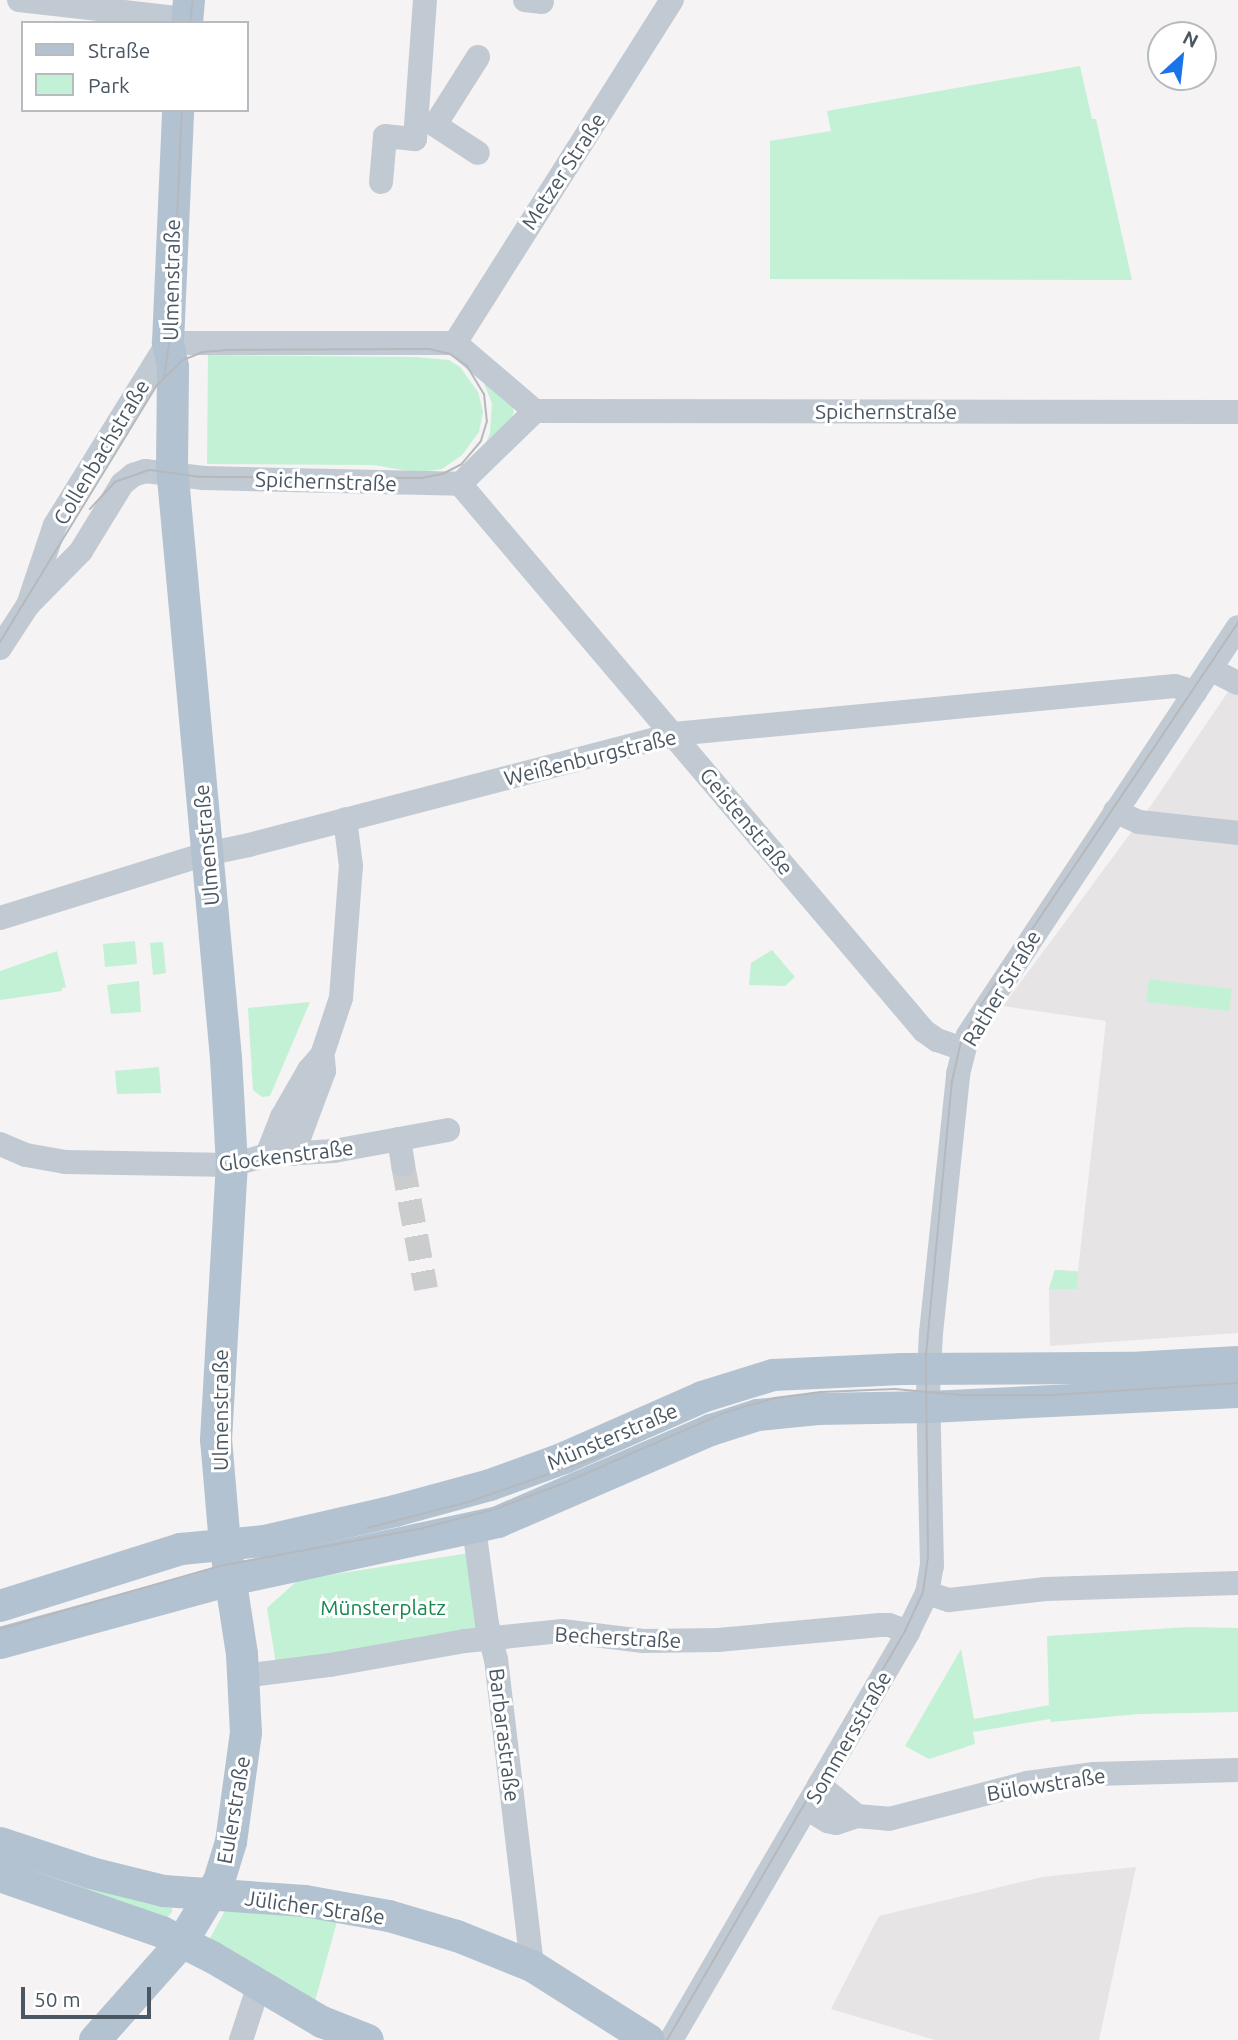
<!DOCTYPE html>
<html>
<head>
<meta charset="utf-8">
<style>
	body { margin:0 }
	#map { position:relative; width:1238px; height:2040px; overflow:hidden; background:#f5f3f3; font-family:Ubuntu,sans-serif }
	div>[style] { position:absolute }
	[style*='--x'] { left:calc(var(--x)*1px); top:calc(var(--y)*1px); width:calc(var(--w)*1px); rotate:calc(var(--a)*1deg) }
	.education>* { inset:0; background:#e6e4e5 }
	.green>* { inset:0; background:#c3f1d5 }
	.minor-tunnel>* { height:24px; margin-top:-12px; transform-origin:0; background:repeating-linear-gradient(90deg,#caccce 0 24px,transparent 0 36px) }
	.minor>* { height:24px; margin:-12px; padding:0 12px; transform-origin:12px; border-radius:12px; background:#c1cad2 }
	.major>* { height:32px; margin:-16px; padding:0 16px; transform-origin:16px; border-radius:16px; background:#b3c2d1 }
	.tram>* { height:2px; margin:-1px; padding:0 1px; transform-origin:1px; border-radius:1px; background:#b5b8bd }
	span { translate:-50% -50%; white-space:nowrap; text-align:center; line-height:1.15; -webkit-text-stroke:6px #fff; paint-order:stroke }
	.street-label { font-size:21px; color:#4a5661 }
	.park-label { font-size:21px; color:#17864f }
	.legend { position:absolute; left:21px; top:21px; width:228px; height:91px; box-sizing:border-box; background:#fff; border:2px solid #b7bbc0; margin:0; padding:9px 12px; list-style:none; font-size:21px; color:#4a5661 }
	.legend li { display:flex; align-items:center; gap:14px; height:35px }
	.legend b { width:35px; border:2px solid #b7bbc0 }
	.north { position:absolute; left:1147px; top:21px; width:70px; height:70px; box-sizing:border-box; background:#fff; border:2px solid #b7bbc0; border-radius:50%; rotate:27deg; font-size:19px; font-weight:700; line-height:28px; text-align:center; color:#4a5661 }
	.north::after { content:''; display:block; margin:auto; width:24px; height:32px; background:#1a73e8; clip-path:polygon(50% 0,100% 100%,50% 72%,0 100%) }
	.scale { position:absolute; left:21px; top:1987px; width:130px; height:32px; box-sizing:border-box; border:4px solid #4a5661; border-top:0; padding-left:9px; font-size:21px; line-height:24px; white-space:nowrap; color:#4a5661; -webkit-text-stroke:5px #fff; paint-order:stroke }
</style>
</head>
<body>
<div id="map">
	<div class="education">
		<i style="clip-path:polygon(1238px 677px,1238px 1333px,1050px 1346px,1049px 1289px,1055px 1270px,1078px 1271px,1106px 1021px,1003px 1006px,1152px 804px)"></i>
		<i style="clip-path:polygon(1136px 1867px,1099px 2040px,935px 2040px,831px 2009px,879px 1916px,1042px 1877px)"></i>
	</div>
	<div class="green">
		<i style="clip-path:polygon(1080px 66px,1092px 119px,1096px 119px,1132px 280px,770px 279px,770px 141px,831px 131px,827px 111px)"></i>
		<i style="clip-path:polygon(208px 355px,416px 357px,449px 360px,460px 367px,478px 392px,483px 412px,479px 432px,462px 455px,442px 469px,430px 471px,414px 472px,374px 465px,207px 464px)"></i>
		<i style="clip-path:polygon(481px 376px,511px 404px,514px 411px,511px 419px,486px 443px,490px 433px,492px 403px)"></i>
		<i style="clip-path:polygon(135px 941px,137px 964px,105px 967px,103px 944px)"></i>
		<i style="clip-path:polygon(163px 942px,166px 973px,153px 975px,150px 943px)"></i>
		<i style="clip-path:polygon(772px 950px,795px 977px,785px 986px,749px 985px,751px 963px)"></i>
		<i style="clip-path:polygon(57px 951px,66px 987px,62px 988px,62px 991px,0 1000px,0 971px)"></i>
		<i style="clip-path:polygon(1149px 979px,1232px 989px,1229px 1011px,1146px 1002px)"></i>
		<i style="clip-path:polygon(139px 981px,141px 1012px,111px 1014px,107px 985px)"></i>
		<i style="clip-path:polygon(310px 1002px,270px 1096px,262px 1097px,253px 1090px,248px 1008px)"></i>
		<i style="clip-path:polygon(159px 1067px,161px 1093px,117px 1094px,115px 1071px)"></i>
		<i style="clip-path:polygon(1055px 1270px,1078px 1272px,1077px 1289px,1049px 1289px)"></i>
		<i style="clip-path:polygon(469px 1553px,482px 1631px,276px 1664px,267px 1608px,298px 1580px)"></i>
		<i style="clip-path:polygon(1189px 1627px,1238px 1628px,1238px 1712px,1139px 1714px,1051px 1722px,1050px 1719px,973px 1732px,975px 1744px,929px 1759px,905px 1746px,961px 1649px,974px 1719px,1049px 1705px,1047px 1636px)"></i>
		<i style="clip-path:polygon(0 1849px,172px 1904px,172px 1912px,166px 1919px,0 1867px)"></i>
		<i style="clip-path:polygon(228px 1905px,340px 1911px,315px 2001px,208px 1942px)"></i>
	</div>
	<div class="minor-tunnel">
		<i style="--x:403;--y:1165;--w:126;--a:79.5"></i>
	</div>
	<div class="minor">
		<i style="--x:19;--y:0;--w:169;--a:6.5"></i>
		<i style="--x:525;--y:0;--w:17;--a:7"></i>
		<i style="--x:478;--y:57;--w:80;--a:122.3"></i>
		<i style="--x:435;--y:125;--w:51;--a:33.1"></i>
		<i style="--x:381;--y:182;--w:46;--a:-85"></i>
		<i style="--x:385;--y:136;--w:30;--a:6"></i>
		<i style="--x:415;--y:139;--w:139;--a:-85.9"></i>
		<i style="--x:455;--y:343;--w:406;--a:-57.7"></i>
		<i style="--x:460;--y:484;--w:717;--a:49.69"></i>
		<i style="--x:924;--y:1031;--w:16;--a:35"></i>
		<i style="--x:937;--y:1040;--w:28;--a:19"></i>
		<i style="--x:28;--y:605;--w:84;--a:-71.4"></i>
		<i style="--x:55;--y:525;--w:214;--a:-58.2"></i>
		<i style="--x:168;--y:343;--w:287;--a:0"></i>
		<i style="--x:455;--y:343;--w:105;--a:40.4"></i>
		<i style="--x:535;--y:411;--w:703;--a:0.08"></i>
		<i style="--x:0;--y:648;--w:51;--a:-56.9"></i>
		<i style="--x:28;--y:605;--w:76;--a:-45.5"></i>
		<i style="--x:81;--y:551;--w:79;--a:-58.5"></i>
		<i style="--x:122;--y:484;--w:14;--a:-39"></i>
		<i style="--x:133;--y:475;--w:13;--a:-18"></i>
		<i style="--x:145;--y:471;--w:59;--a:6.8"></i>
		<i style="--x:204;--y:478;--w:256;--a:1.3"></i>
		<i style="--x:460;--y:484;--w:105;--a:-44.2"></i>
		<i style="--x:1210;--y:669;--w:31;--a:27"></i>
		<i style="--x:1115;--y:811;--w:26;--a:25"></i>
		<i style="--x:1139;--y:822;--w:100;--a:6.3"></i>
		<i style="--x:0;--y:918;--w:216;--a:-17.3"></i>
		<i style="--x:206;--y:854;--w:44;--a:-11.8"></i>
		<i style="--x:249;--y:845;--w:439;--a:-14.6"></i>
		<i style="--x:674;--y:734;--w:503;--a:-5.47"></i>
		<i style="--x:1175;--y:686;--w:21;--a:17"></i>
		<i style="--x:399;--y:1139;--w:26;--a:81"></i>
		<i style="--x:0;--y:1144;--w:28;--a:23"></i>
		<i style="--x:26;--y:1155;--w:40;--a:10"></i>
		<i style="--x:65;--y:1162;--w:167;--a:1"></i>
		<i style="--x:232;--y:1165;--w:36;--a:-16"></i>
		<i style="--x:267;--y:1155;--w:67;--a:-3.4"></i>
		<i style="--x:334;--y:1151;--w:116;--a:-10.4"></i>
		<i style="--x:293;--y:1154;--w:89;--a:-69.5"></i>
		<i style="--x:324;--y:1071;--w:12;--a:-95"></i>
		<i style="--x:267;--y:1155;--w:41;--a:-68.5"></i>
		<i style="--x:282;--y:1117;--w:54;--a:-60.1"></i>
		<i style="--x:309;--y:1070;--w:20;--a:-49"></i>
		<i style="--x:322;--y:1055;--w:60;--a:-71.6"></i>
		<i style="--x:341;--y:998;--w:132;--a:-85.7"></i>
		<i style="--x:351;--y:866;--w:47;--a:-97.3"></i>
		<i style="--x:474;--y:1528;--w:97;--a:82.3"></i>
		<i style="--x:487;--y:1624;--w:36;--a:76"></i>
		<i style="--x:496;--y:1659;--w:309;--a:83.3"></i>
		<i style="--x:927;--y:1593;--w:23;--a:18"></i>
		<i style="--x:949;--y:1600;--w:97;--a:-6.5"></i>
		<i style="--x:1045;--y:1589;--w:193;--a:-1.8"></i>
		<i style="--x:244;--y:1676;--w:87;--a:-7.3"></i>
		<i style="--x:330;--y:1665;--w:137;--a:-10.1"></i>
		<i style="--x:465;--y:1641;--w:98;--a:-5.9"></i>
		<i style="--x:562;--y:1631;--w:82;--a:7"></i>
		<i style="--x:643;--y:1641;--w:75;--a:-0.8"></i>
		<i style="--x:718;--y:1640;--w:163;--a:-5.3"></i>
		<i style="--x:880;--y:1625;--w:9;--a:0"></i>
		<i style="--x:889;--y:1625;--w:20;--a:20"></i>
		<i style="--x:819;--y:1785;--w:49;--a:39.2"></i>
		<i style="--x:806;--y:1808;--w:26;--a:31"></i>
		<i style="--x:828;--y:1821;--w:8;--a:14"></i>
		<i style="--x:836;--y:1823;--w:22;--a:-18"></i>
		<i style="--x:857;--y:1816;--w:32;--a:5"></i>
		<i style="--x:889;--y:1819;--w:143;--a:-14.6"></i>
		<i style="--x:1027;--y:1783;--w:68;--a:-7.7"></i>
		<i style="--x:1094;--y:1774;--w:144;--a:-1.6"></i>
		<i style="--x:241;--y:2040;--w:58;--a:-71.9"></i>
		<i style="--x:671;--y:2040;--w:472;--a:-59.8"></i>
		<i style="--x:908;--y:1632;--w:43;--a:-64"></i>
		<i style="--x:927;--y:1593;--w:27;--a:-80"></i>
		<i style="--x:932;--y:1566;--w:174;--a:-91.3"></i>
		<i style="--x:928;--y:1392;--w:59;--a:-87.1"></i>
		<i style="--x:931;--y:1333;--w:260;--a:-84"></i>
		<i style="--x:958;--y:1074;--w:40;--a:-75.6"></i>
		<i style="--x:968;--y:1035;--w:489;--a:-56.5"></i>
	</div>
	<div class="major">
		<i style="--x:187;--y:23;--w:23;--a:-85"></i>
		<i style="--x:0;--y:1606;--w:190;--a:-17.5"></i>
		<i style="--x:181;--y:1549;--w:83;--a:-5.5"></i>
		<i style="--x:264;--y:1541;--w:134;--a:-12.9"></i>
		<i style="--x:395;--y:1511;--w:98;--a:-15.3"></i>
		<i style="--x:490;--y:1485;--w:79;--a:-20"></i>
		<i style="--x:564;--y:1458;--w:151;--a:-23.8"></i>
		<i style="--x:702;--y:1397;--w:74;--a:-17.2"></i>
		<i style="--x:773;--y:1375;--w:129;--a:-2.7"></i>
		<i style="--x:902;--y:1369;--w:229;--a:-0.3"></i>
		<i style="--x:1131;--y:1368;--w:107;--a:-3.2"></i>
		<i style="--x:0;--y:1643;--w:238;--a:-15.3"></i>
		<i style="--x:230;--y:1580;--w:274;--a:-12.2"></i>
		<i style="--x:498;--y:1522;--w:232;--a:-23.4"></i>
		<i style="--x:711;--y:1430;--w:49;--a:-17.7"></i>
		<i style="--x:758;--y:1415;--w:60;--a:-5.7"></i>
		<i style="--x:818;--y:1409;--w:111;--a:-1"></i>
		<i style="--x:929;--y:1407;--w:309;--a:-2.8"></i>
		<i style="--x:0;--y:1843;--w:96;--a:18.2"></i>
		<i style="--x:91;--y:1873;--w:75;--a:13.9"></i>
		<i style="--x:164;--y:1891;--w:141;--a:4.1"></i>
		<i style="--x:305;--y:1901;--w:85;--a:10.1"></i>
		<i style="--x:389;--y:1916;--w:71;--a:16.4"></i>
		<i style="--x:457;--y:1936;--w:81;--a:21.8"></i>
		<i style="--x:532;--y:1966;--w:138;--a:32.3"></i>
		<i style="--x:0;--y:1876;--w:171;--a:19.1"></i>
		<i style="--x:162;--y:1932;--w:56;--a:26.6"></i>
		<i style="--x:212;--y:1957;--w:128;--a:30.6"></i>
		<i style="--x:322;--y:2022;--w:49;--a:21.4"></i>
		<i style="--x:95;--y:2040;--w:131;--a:-48.4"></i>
		<i style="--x:182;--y:1942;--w:71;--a:-58.8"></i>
		<i style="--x:219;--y:1881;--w:41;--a:-72.9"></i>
		<i style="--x:231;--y:1842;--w:110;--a:-82.2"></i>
		<i style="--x:246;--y:1733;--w:79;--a:-92.9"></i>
		<i style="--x:242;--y:1654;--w:111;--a:-98.8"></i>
		<i style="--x:225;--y:1544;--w:104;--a:-94.9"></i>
		<i style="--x:216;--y:1440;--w:275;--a:-86.7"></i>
		<i style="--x:232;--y:1165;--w:107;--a:-93.2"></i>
		<i style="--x:226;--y:1058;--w:593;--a:-95.22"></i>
		<i style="--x:172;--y:467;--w:100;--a:-89.4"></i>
		<i style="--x:173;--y:367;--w:25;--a:-102"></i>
		<i style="--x:168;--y:343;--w:233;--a:-87.5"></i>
	</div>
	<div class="tram">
		<i style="--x:190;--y:23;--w:23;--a:-83"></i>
		<i style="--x:164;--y:376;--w:50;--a:-80.7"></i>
		<i style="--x:172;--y:327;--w:217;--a:-87.4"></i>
		<i style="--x:0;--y:642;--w:300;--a:-58.6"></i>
		<i style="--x:156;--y:386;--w:37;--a:-44"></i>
		<i style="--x:183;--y:360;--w:22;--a:-22"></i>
		<i style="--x:203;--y:352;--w:24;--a:-5"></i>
		<i style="--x:227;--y:350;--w:202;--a:-0.3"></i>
		<i style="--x:429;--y:349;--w:22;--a:13"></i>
		<i style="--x:450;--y:354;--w:21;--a:35"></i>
		<i style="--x:467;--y:366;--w:33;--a:59"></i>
		<i style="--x:484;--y:394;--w:27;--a:84"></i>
		<i style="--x:487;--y:421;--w:21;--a:107"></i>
		<i style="--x:481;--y:441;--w:30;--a:130"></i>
		<i style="--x:462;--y:464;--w:22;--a:153"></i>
		<i style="--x:442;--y:474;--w:20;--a:169"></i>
		<i style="--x:422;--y:478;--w:221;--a:-179.7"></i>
		<i style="--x:201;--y:477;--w:52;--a:-172.3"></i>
		<i style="--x:149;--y:470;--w:36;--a:161"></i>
		<i style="--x:115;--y:482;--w:37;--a:133"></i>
		<i style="--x:367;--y:1528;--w:104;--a:-14.4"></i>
		<i style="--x:468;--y:1502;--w:144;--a:-19.1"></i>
		<i style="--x:0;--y:1629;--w:228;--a:-16"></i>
		<i style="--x:219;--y:1566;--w:203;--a:-10.5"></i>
		<i style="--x:419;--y:1529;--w:79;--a:-14.7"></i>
		<i style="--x:495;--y:1509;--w:72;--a:-20.5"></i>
		<i style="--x:562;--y:1484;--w:179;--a:-23.7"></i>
		<i style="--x:726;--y:1412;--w:51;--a:-15.9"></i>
		<i style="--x:775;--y:1398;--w:46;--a:-7.4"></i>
		<i style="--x:821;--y:1392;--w:74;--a:-2.3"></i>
		<i style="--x:895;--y:1389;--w:65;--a:5.3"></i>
		<i style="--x:960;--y:1395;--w:93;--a:0"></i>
		<i style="--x:1053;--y:1395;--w:185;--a:-3.7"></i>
		<i style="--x:667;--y:2040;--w:473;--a:-59.8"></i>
		<i style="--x:905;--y:1631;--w:43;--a:-65.2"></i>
		<i style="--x:923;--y:1592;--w:34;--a:-82"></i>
		<i style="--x:928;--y:1558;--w:203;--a:-90.6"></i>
		<i style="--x:926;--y:1355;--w:275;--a:-84.6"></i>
		<i style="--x:952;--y:1081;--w:40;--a:-77"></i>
		<i style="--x:961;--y:1042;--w:38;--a:-62"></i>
		<i style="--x:979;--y:1008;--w:465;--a:-56.1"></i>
	</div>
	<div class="street-label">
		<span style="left:563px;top:171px;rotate:-57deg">Metzer Straße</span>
		<span style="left:171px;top:280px;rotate:-89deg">Ulmenstraße</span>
		<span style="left:886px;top:411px">Spichernstraße</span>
		<span style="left:101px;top:452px;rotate:-59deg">Collenbachstraße</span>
		<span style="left:326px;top:481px;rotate:2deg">Spichernstraße</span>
		<span style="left:590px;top:757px;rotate:-14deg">Weißenburgstraße</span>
		<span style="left:747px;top:821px;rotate:50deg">Geistenstraße</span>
		<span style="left:206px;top:845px;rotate:-95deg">Ulmenstraße</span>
		<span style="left:1001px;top:988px;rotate:-59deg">Rather Straße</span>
		<span style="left:286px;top:1155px;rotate:-7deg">Glockenstraße</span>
		<span style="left:220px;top:1410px;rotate:-90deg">Ulmenstraße</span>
		<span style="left:612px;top:1436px;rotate:-23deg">Münsterstraße</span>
		<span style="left:618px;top:1637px;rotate:3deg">Becherstraße</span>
		<span style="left:505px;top:1735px;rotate:83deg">Barbarastraße</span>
		<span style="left:848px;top:1737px;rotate:-60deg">Sommersstraße</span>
		<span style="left:1046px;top:1784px;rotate:-9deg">Bülowstraße</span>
		<span style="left:233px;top:1810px;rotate:-80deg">Eulerstraße</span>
		<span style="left:315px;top:1907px;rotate:8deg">Jülicher Straße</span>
	</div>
	<div class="park-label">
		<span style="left:383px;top:1607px">Münsterplatz</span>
	</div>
	<ul class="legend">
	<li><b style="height:9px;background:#b3c2d1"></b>Straße</li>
	<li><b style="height:19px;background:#c3f1d5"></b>Park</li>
	</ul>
	<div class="north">N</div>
	<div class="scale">50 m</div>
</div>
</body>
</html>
